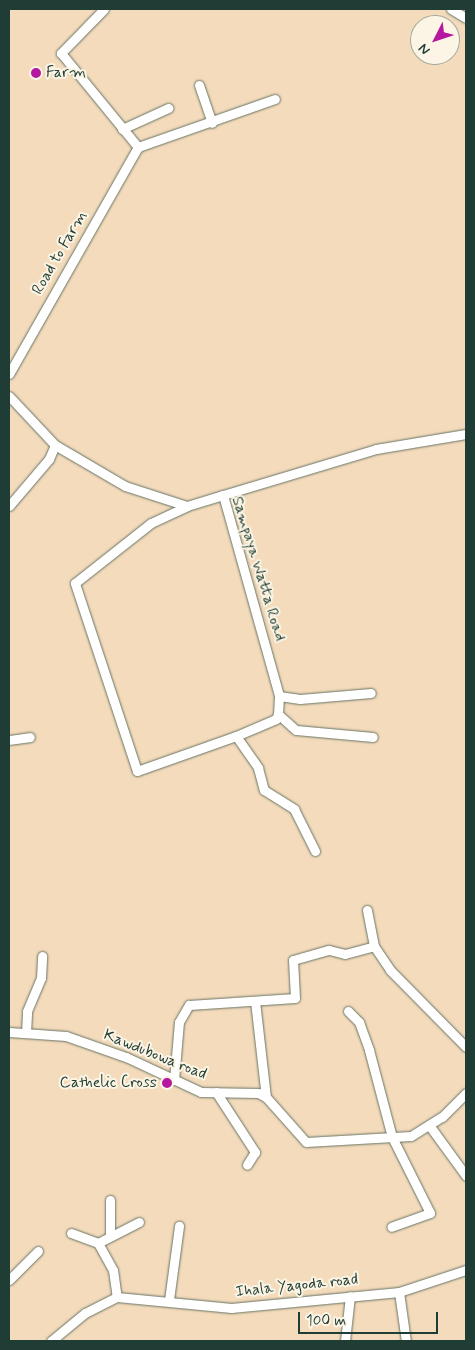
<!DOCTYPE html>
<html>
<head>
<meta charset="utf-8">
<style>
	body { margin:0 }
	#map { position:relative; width:475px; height:1350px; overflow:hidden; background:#f3dbbc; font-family:Mynerve,sans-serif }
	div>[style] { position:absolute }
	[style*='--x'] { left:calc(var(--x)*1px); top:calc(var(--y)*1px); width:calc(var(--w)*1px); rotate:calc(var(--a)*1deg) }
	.roads { filter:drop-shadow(0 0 1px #697464) drop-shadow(0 0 1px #697464) }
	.minor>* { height:9px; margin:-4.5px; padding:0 4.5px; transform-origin:4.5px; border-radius:4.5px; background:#fff }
	.dots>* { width:14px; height:14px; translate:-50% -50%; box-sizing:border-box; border:2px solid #fcf5e5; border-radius:50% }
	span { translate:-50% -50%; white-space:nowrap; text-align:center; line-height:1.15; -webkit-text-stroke:4px #fcf5e5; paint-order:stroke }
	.poi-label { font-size:16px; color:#1f3d34 }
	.left { translate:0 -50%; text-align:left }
	.right { translate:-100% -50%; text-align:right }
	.street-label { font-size:16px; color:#1f3d34 }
	.frame { position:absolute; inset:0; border:10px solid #1f3d34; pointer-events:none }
	.north { position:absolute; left:410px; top:15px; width:50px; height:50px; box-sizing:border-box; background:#fcf5e5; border:1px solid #a4ab9e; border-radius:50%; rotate:229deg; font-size:14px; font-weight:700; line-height:20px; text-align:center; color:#1f3d34 }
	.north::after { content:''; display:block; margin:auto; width:18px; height:22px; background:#b5179e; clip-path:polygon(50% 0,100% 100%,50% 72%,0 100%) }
	.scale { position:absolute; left:298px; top:1312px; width:140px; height:22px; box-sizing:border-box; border:2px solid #1f3d34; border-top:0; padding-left:6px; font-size:15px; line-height:18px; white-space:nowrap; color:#1f3d34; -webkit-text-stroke:4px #fcf5e5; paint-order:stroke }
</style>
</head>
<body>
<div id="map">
	<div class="roads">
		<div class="minor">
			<i style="--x:104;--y:9;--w:62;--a:134.3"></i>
			<i style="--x:61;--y:53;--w:122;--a:50.7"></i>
			<i style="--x:451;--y:9;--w:17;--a:31"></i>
			<i style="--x:199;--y:85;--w:40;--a:71.1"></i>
			<i style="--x:122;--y:129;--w:51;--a:-24.5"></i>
			<i style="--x:138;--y:147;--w:145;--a:-19.3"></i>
			<i style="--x:9;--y:374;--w:261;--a:-60.4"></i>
			<i style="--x:9;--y:396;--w:67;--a:46.8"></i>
			<i style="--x:55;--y:445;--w:81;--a:30.4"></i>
			<i style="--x:125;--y:486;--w:65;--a:17.9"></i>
			<i style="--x:187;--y:506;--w:38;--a:-17"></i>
			<i style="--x:223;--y:495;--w:209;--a:74.4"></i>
			<i style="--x:279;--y:696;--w:18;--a:93"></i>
			<i style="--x:278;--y:714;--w:5;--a:112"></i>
			<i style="--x:276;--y:719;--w:43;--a:157"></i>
			<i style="--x:236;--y:736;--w:105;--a:160.5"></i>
			<i style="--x:137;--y:771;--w:198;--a:-108.3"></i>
			<i style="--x:75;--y:583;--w:97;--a:-38.3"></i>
			<i style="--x:151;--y:523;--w:40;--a:-25"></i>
			<i style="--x:223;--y:495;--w:160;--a:-16.7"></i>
			<i style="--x:376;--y:449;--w:91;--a:-9.5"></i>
			<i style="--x:9;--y:506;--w:62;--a:-49.6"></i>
			<i style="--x:49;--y:459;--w:15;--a:-67"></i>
			<i style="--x:279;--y:696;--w:21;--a:8"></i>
			<i style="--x:300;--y:699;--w:71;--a:-4.8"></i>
			<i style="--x:278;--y:714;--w:24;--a:42"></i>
			<i style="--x:296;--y:730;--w:77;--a:5.2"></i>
			<i style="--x:236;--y:736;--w:39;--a:55"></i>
			<i style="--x:258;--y:768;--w:23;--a:75"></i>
			<i style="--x:264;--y:790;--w:36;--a:32"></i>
			<i style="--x:294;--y:809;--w:47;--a:63.4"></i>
			<i style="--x:9;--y:740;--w:21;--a:-8"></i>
			<i style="--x:367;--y:910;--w:37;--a:79"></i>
			<i style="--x:374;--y:946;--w:29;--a:56"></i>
			<i style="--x:390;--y:970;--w:108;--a:45.4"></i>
			<i style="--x:255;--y:1001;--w:97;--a:83.5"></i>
			<i style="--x:348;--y:1011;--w:16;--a:45"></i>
			<i style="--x:359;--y:1022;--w:30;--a:70"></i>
			<i style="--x:369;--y:1050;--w:90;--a:75.2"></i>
			<i style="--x:392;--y:1137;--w:85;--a:63.4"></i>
			<i style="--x:430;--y:1213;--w:41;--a:160.3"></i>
			<i style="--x:9;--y:1032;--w:57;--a:4"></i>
			<i style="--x:66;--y:1036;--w:64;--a:19.3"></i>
			<i style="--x:126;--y:1057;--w:83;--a:25"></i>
			<i style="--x:201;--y:1092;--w:57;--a:1"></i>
			<i style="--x:258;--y:1093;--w:9;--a:27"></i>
			<i style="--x:266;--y:1097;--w:60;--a:48.4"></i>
			<i style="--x:306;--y:1142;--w:105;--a:-3.3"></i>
			<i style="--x:411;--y:1136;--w:36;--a:-32"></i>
			<i style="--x:442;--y:1117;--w:34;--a:-45"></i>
			<i style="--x:26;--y:1033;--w:22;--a:-87"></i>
			<i style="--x:27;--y:1011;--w:36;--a:-67"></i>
			<i style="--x:41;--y:978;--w:22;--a:-87"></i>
			<i style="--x:174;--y:1080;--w:58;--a:-85.1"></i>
			<i style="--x:179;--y:1022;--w:20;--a:-60"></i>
			<i style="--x:189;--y:1005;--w:106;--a:-3.8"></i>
			<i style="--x:295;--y:998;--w:38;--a:-93"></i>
			<i style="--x:293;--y:960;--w:37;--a:-16"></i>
			<i style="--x:329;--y:950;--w:16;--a:14"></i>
			<i style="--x:345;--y:954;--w:30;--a:-15"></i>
			<i style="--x:216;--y:1092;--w:72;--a:57"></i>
			<i style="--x:255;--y:1152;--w:15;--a:122"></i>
			<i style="--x:429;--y:1125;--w:63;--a:54"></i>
			<i style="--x:110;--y:1200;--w:36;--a:90"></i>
			<i style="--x:71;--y:1233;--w:29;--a:20"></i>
			<i style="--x:98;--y:1243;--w:31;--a:61"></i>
			<i style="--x:113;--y:1270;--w:27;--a:82"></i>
			<i style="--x:98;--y:1243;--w:46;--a:-27.1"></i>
			<i style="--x:9;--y:1280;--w:41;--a:-45"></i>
			<i style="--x:399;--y:1292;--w:49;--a:81.9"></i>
			<i style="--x:169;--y:1300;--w:75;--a:-82.3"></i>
			<i style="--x:51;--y:1341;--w:44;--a:-39.5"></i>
			<i style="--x:85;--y:1313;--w:36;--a:-27"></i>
			<i style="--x:117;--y:1297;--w:115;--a:5.5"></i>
			<i style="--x:231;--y:1308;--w:169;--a:-5.4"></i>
			<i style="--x:399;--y:1292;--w:71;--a:-18.2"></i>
			<i style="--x:345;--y:1341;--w:45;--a:-83.7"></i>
		</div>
	</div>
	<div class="dots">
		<i style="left:36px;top:73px;background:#b5179e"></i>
		<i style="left:167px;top:1083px;background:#b5179e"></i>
	</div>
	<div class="poi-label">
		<span class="left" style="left:46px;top:73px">Farm</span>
		<span class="right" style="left:157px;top:1083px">Cathelic Cross</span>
	</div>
	<div class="street-label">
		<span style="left:60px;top:253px;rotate:-60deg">Road to Farm</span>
		<span style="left:258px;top:569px;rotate:73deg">Sampaya Watta Road</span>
		<span style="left:155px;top:1055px;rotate:22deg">Kawdubowa road</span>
		<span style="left:297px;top:1286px;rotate:-6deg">Ihala Yagoda road</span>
	</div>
	<div class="frame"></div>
	<div class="north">N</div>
	<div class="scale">100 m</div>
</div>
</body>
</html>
